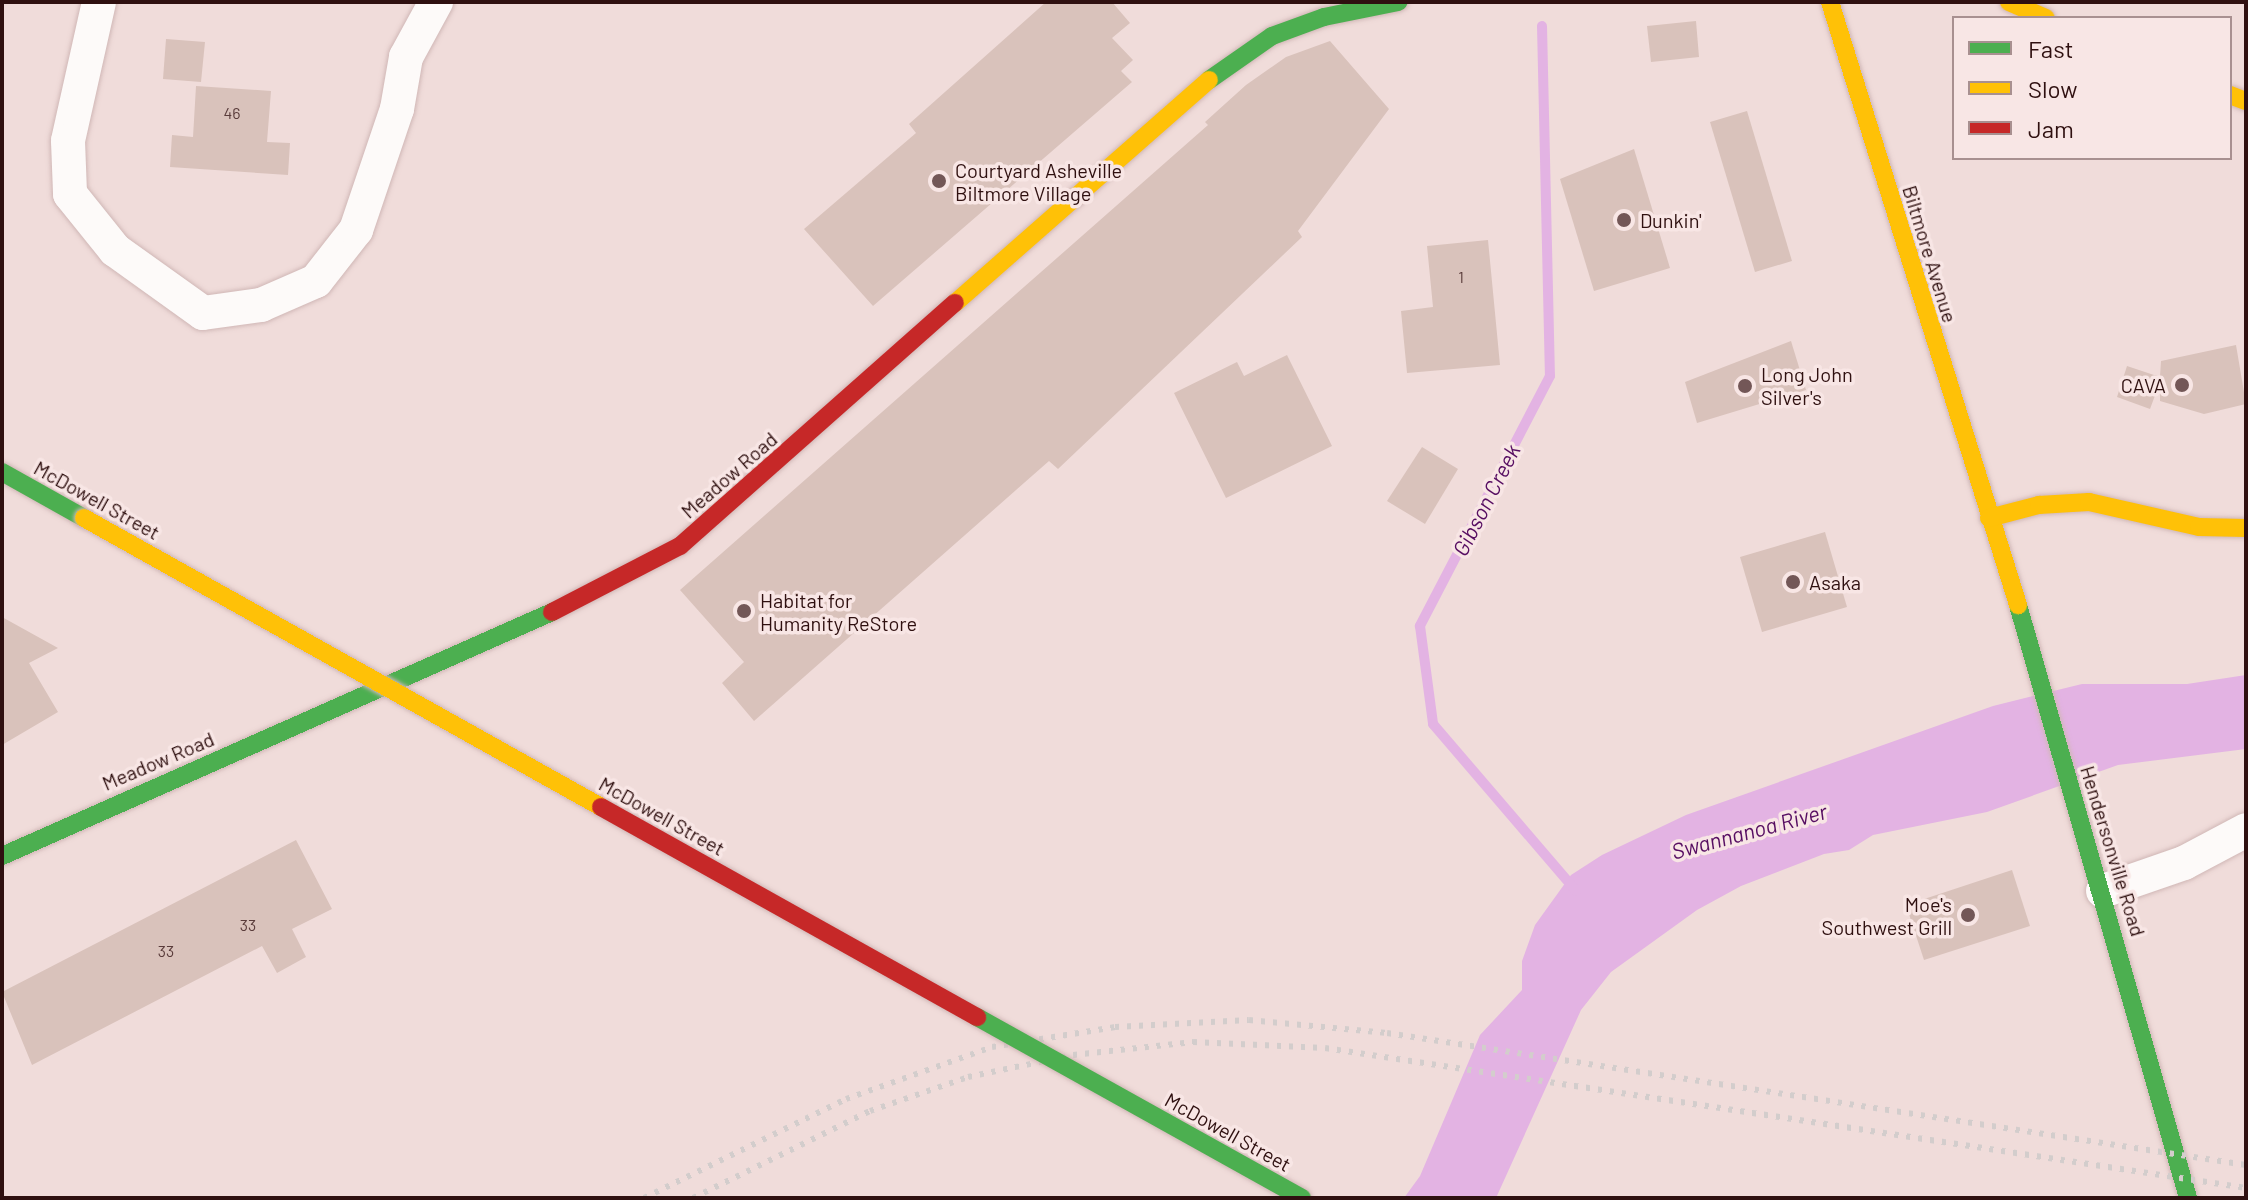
<!DOCTYPE html>
<html>
<head>
<meta charset="utf-8">
<style>
	body { margin:0 }
	#map { position:relative; width:2248px; height:1200px; overflow:hidden; background:#f0dcda; font-family:Barlow,sans-serif }
	div>[style] { position:absolute }
	[style*='--x'] { left:calc(var(--x)*1px); top:calc(var(--y)*1px); width:calc(var(--w)*1px); rotate:calc(var(--a)*1deg) }
	.water>* { inset:0; background:#e3b3e3 }
	.stream>* { height:10px; margin:-5px; padding:0 5px; transform-origin:5px; border-radius:5px; background:#e3b3e3 }
	.building>* { inset:0; background:#d9c2bb }
	.roads { filter:drop-shadow(0 0 2px #d0b7b6) drop-shadow(0 0 2px #d0b7b6) }
	.street>* { height:34px; margin:-17px; padding:0 17px; transform-origin:17px; border-radius:17px; background:#fdfaf9 }
	.fast>* { height:18px; margin:-9px; padding:0 9px; transform-origin:9px; border-radius:9px; background:#4caf50 }
	.slow>* { height:18px; margin:-9px; padding:0 9px; transform-origin:9px; border-radius:9px; background:#ffc107 }
	.jam>* { height:18px; margin:-9px; padding:0 9px; transform-origin:9px; border-radius:9px; background:#c62828 }
	.rail>* { height:6px; margin-top:-3px; transform-origin:0; background:repeating-linear-gradient(90deg,#d3cdcc 0 4px,transparent 0 12px) }
	.bridges { filter:drop-shadow(0 0 2px #d0b7b6) drop-shadow(0 0 2px #d0b7b6) }
	.fast-bridge>* { height:18px; margin:-9px; padding:0 9px; transform-origin:9px; border-radius:9px; background:#4caf50 }
	.slow-bridge>* { height:18px; margin:-9px; padding:0 9px; transform-origin:9px; border-radius:9px; background:#ffc107 }
	.jam-bridge>* { height:18px; margin:-9px; padding:0 9px; transform-origin:9px; border-radius:9px; background:#c62828 }
	.dots>* { width:22px; height:22px; translate:-50% -50%; box-sizing:border-box; border:4px solid #f8e6e5; border-radius:50% }
	span { translate:-50% -50%; white-space:nowrap; text-align:center; line-height:1.15; -webkit-text-stroke:7px #f8e6e5; paint-order:stroke }
	.number-label { font-size:16px; color:#5a3c3b }
	.number-label span { -webkit-text-stroke-width:0 }
	.poi-label { font-size:20px; color:#2f1010 }
	.left { translate:0 -50%; text-align:left }
	.right { translate:-100% -50%; text-align:right }
	.street-label { font-size:20px; color:#2f1010 }
	.water-label { font-size:22px; color:#570e62; font-style:italic }
	.frame { position:absolute; inset:0; border:4px solid #2f1010; pointer-events:none }
	.legend { position:absolute; left:1952px; top:16px; width:280px; height:144px; box-sizing:border-box; background:#f8e6e5; border:2px solid #a89090; margin:0; padding:10px 14px; list-style:none; font-size:24px; color:#2f1010 }
	.legend li { display:flex; align-items:center; gap:16px; height:40px }
	.legend b { width:40px; border:2px solid #a89090 }
</style>
</head>
<body>
<div id="map">
	<div class="water">
		<i style="clip-path:polygon(2246px 675px,2246px 749px,2118px 765px,1987px 812px,1873px 835px,1849px 850px,1824px 854px,1741px 886px,1697px 910px,1611px 972px,1581px 1010px,1496px 1198px,1404px 1198px,1420px 1176px,1480px 1035px,1522px 990px,1522px 961px,1535px 925px,1571px 875px,1602px 855px,1686px 815px,1993px 706px,2082px 684px,2187px 684px)"></i>
	</div>
	<div class="stream">
		<i style="--x:1542;--y:26;--w:350;--a:88.7"></i>
		<i style="--x:1550;--y:376;--w:282;--a:117.5"></i>
		<i style="--x:1420;--y:626;--w:99;--a:82.4"></i>
		<i style="--x:1433;--y:724;--w:220;--a:49.4"></i>
	</div>
	<div class="building">
		<i style="clip-path:polygon(1046px 2px,1112px 2px,1130px 23px,1112px 38px,1133px 60px,1121px 71px,1132px 82px,873px 306px,804px 229px,916px 133px,909px 124px)"></i>
		<i style="clip-path:polygon(1696px 21px,1699px 57px,1651px 62px,1647px 26px)"></i>
		<i style="clip-path:polygon(166px 39px,205px 42px,201px 82px,163px 79px)"></i>
		<i style="clip-path:polygon(1330px 41px,1389px 109px,1298px 231px,1302px 237px,1058px 469px,1049px 461px,754px 721px,722px 683px,744px 662px,680px 590px,1208px 125px,1205px 122px,1246px 85px,1286px 57px)"></i>
		<i style="clip-path:polygon(196px 86px,271px 91px,267px 142px,290px 143px,288px 175px,170px 167px,172px 135px,193px 137px)"></i>
		<i style="clip-path:polygon(1747px 111px,1792px 261px,1755px 272px,1710px 122px)"></i>
		<i style="clip-path:polygon(1634px 149px,1670px 268px,1594px 291px,1560px 179px)"></i>
		<i style="clip-path:polygon(1488px 240px,1500px 365px,1407px 373px,1401px 311px,1433px 307px,1427px 246px)"></i>
		<i style="clip-path:polygon(1791px 341px,1806px 390px,1697px 423px,1685px 382px)"></i>
		<i style="clip-path:polygon(2236px 345px,2246px 404px,2204px 414px,2160px 401px,2160px 382px,2150px 409px,2117px 397px,2127px 366px,2160px 377px,2161px 361px)"></i>
		<i style="clip-path:polygon(1287px 355px,1332px 446px,1226px 498px,1174px 393px,1237px 362px,1244px 376px)"></i>
		<i style="clip-path:polygon(1422px 447px,1458px 469px,1425px 524px,1387px 501px)"></i>
		<i style="clip-path:polygon(1825px 532px,1847px 607px,1762px 632px,1740px 557px)"></i>
		<i style="clip-path:polygon(2px 617px,58px 648px,29px 663px,58px 712px,2px 745px)"></i>
		<i style="clip-path:polygon(296px 840px,332px 909px,292px 929px,306px 957px,277px 973px,262px 946px,32px 1065px,2px 992px)"></i>
		<i style="clip-path:polygon(2012px 870px,2030px 926px,1924px 960px,1906px 905px)"></i>
	</div>
	<div class="roads">
		<div class="street">
			<i style="--x:99;--y:2;--w:142;--a:102.6"></i>
			<i style="--x:68;--y:141;--w:53;--a:87.8"></i>
			<i style="--x:70;--y:194;--w:72;--a:51.2"></i>
			<i style="--x:115;--y:250;--w:108;--a:35.6"></i>
			<i style="--x:203;--y:313;--w:59;--a:-7.9"></i>
			<i style="--x:261;--y:305;--w:60;--a:-23.6"></i>
			<i style="--x:316;--y:281;--w:65;--a:-51.9"></i>
			<i style="--x:356;--y:230;--w:128;--a:-71.3"></i>
			<i style="--x:397;--y:109;--w:53;--a:-80.2"></i>
			<i style="--x:406;--y:57;--w:63;--a:-61.4"></i>
			<i style="--x:2103;--y:891;--w:86;--a:-19.1"></i>
			<i style="--x:2184;--y:863;--w:70;--a:-28"></i>
		</div>
		<div class="fast">
			<i style="--x:1209;--y:80;--w:77;--a:-34.9"></i>
			<i style="--x:1272;--y:36;--w:55;--a:-20.1"></i>
			<i style="--x:1324;--y:17;--w:76;--a:-11.5"></i>
			<i style="--x:2;--y:472;--w:94;--a:29.3"></i>
			<i style="--x:2018;--y:605;--w:617;--a:74"></i>
			<i style="--x:2;--y:856;--w:602;--a:-23.92"></i>
		</div>
		<div class="slow">
			<i style="--x:1830;--y:2;--w:632;--a:72.68"></i>
			<i style="--x:2009;--y:2;--w:40;--a:23.4"></i>
			<i style="--x:2230;--y:95;--w:17;--a:21"></i>
			<i style="--x:955;--y:303;--w:338;--a:-41.3"></i>
			<i style="--x:1989;--y:518;--w:52;--a:-14.6"></i>
			<i style="--x:2039;--y:505;--w:50;--a:-3.4"></i>
			<i style="--x:2089;--y:502;--w:113;--a:12.8"></i>
			<i style="--x:2199;--y:527;--w:47;--a:1.2"></i>
		</div>
		<div class="jam">
			<i style="--x:552;--y:612;--w:144;--a:-27.3"></i>
			<i style="--x:680;--y:546;--w:367;--a:-41.5"></i>
		</div>
	</div>
	<div class="rail">
		<i style="--x:644;--y:1198;--w:225;--a:-26.1"></i>
		<i style="--x:846;--y:1099;--w:155;--a:-19.6"></i>
		<i style="--x:992;--y:1047;--w:125;--a:-9.2"></i>
		<i style="--x:1115;--y:1027;--w:134;--a:-3"></i>
		<i style="--x:1249;--y:1020;--w:139;--a:5.4"></i>
		<i style="--x:1387;--y:1033;--w:869;--a:8.74"></i>
		<i style="--x:693;--y:1198;--w:197;--a:-26.2"></i>
		<i style="--x:870;--y:1111;--w:104;--a:-19.1"></i>
		<i style="--x:968;--y:1077;--w:107;--a:-11.8"></i>
		<i style="--x:1073;--y:1055;--w:121;--a:-6.2"></i>
		<i style="--x:1193;--y:1042;--w:132;--a:2.6"></i>
		<i style="--x:1325;--y:1048;--w:932;--a:8.64"></i>
	</div>
	<div class="bridges">
		<div class="fast-bridge">
			<i style="--x:977;--y:1017;--w:372;--a:29.1"></i>
		</div>
		<div class="slow-bridge">
			<i style="--x:84;--y:518;--w:592;--a:29.2"></i>
		</div>
		<div class="jam-bridge">
			<i style="--x:601;--y:807;--w:431;--a:29.2"></i>
		</div>
	</div>
	<div class="dots">
		<i style="left:939px;top:181px;background:#735757"></i>
		<i style="left:1624px;top:220px;background:#735757"></i>
		<i style="left:2182px;top:385px;background:#735757"></i>
		<i style="left:1745px;top:386px;background:#735757"></i>
		<i style="left:1793px;top:582px;background:#735757"></i>
		<i style="left:744px;top:611px;background:#735757"></i>
		<i style="left:1968px;top:915px;background:#735757"></i>
	</div>
	<div class="number-label">
		<span style="left:232px;top:113px">46</span>
		<span style="left:1461px;top:277px">1</span>
		<span style="left:248px;top:925px">33</span>
		<span style="left:166px;top:951px">33</span>
	</div>
	<div class="poi-label">
		<span class="left" style="left:955px;top:182px">Courtyard Asheville<br>Biltmore Village</span>
		<span class="left" style="left:1640px;top:220px">Dunkin'</span>
		<span class="left" style="left:1761px;top:386px">Long John<br>Silver's</span>
		<span class="right" style="left:2166px;top:385px">CAVA</span>
		<span class="left" style="left:1809px;top:582px">Asaka</span>
		<span class="left" style="left:760px;top:612px">Habitat for<br>Humanity ReStore</span>
		<span class="right" style="left:1952px;top:916px">Moe's<br>Southwest Grill</span>
	</div>
	<div class="street-label">
		<span style="left:1930px;top:254px;rotate:73deg">Biltmore Avenue</span>
		<span style="left:729px;top:475px;rotate:-41deg">Meadow Road</span>
		<span style="left:97px;top:500px;rotate:29deg">McDowell Street</span>
		<span style="left:158px;top:761px;rotate:-23deg">Meadow Road</span>
		<span style="left:662px;top:816px;rotate:29deg">McDowell Street</span>
		<span style="left:2113px;top:851px;rotate:73deg">Hendersonville Road</span>
		<span style="left:1228px;top:1132px;rotate:29deg">McDowell Street</span>
	</div>
	<div class="water-label">
		<span style="left:1486px;top:500px;rotate:-63deg">Gibson Creek</span>
		<span style="left:1749px;top:831px;rotate:-15deg">Swannanoa River</span>
	</div>
	<div class="frame"></div>
	<ul class="legend">
	<li><b style="height:10px;background:#4caf50"></b>Fast</li>
	<li><b style="height:10px;background:#ffc107"></b>Slow</li>
	<li><b style="height:10px;background:#c62828"></b>Jam</li>
	</ul>
</div>
</body>
</html>
